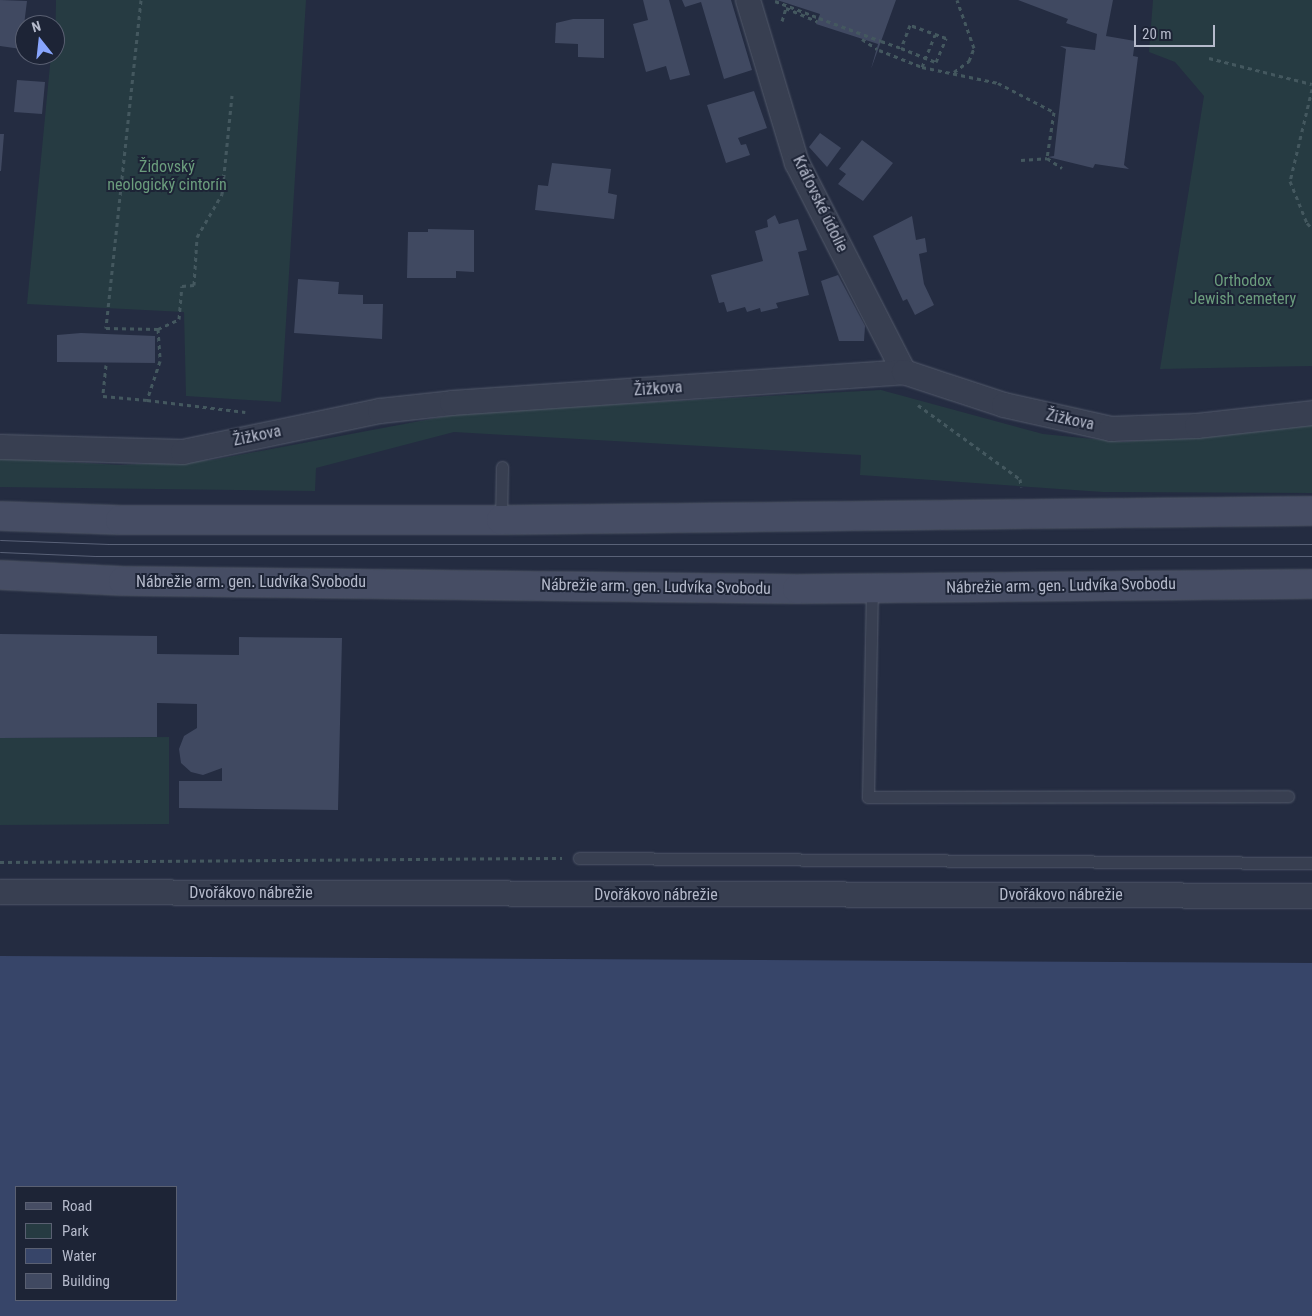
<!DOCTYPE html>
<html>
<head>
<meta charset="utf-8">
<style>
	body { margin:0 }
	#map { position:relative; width:1312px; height:1316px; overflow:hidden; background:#242c41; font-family:"Roboto Condensed",sans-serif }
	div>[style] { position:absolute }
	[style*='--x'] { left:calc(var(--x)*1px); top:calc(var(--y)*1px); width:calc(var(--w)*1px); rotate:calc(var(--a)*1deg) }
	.green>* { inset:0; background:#263b42 }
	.water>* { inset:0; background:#374569 }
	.building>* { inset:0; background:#404961 }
	.path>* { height:3px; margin-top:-1.5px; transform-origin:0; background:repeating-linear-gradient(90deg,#44585f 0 4px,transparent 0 8px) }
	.roads { filter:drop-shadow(0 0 1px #535a6b) drop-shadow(0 0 1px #535a6b) }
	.lane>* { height:11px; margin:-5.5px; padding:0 5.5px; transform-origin:5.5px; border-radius:5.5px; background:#383f51 }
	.street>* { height:24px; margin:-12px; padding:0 12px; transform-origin:12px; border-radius:12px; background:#383f51 }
	.secondary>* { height:28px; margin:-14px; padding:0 14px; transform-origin:14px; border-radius:14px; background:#464d64 }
	.tram>* { height:1px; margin:-0.5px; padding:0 0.5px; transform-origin:0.5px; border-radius:0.5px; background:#5a6278 }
	.path-bridge>* { height:3px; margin-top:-1.5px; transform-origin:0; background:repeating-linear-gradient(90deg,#44585f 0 4px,transparent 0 8px) }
	span { translate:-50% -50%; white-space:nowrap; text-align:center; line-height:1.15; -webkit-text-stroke:4px #1d2436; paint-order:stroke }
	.park-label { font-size:16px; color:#6b9d7d }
	.street-label { font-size:16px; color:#b5bacb }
	.legend { position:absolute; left:15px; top:1186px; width:162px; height:115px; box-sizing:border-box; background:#1d2436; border:1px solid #5a6072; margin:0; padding:6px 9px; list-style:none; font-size:15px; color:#b5bacb }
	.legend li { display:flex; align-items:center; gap:10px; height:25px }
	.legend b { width:25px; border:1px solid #5a6072 }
	.north { position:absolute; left:15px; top:15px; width:50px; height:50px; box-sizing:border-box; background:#1d2436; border:1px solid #5a6072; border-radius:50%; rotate:344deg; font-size:14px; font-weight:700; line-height:20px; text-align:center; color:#b5bacb }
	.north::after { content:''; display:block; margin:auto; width:18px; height:22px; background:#88a5fd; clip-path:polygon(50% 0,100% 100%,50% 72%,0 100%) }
	.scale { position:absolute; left:1134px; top:25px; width:81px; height:22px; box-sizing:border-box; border:2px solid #b5bacb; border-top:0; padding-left:6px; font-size:15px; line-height:18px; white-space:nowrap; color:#b5bacb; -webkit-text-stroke:4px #1d2436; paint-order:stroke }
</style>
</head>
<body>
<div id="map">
	<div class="green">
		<i style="clip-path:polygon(56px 0,306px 0,281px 402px,186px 396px,184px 312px,27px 304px,51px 55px,55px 55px)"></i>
		<i style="clip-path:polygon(1153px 0,1312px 0,1312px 366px,1160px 369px,1204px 96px,1175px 62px,1149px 52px)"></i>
		<i style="clip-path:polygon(881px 390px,1043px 434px,1123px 442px,1312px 425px,1312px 493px,1103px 492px,860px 475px,861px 455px,454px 432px,316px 468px,315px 491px,0 487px,0 458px,120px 465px,212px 460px,468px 412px)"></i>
		<i style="clip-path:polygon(169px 737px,169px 824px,0 825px,0 738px)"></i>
	</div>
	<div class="water">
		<i style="clip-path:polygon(evenodd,0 956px,1312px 963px,1312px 1316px,0 1316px,0 956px,16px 1187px,176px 1187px,176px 1300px,16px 1300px,16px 1187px)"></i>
	</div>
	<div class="building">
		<i style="clip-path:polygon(0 0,27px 1px,21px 49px,0 46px)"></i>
		<i style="clip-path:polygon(643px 0,669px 0,690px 75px,670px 80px,666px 66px,646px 72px,633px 24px,648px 20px)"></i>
		<i style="clip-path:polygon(682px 0,731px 0,752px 70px,724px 79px,701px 2px,685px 7px)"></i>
		<i style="clip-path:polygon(777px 0,896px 0,871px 69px,878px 44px,816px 24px,820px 14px)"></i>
		<i style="clip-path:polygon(1018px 0,1113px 0,1106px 36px,1135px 41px,1133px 56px,1138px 57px,1124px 165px,1129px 169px,1095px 164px,1093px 168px,1048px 157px,1054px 156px,1066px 49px,1060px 46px,1095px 50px,1097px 34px,1066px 23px,1068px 19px)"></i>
		<i style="clip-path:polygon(573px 19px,604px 19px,604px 58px,578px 57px,578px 44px,555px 43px,556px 23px)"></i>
		<i style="clip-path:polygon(17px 80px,45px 82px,42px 114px,14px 112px)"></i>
		<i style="clip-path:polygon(754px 91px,767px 128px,738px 138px,741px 145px,746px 144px,750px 155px,726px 163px,707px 105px)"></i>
		<i style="clip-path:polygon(820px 133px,841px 148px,827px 167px,809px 147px)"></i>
		<i style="clip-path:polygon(0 134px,4px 134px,1px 171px,0 171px)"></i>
		<i style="clip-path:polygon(862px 140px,893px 163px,863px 201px,838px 184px,846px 174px,839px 169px)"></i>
		<i style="clip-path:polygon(552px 163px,611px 169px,608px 193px,617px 195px,614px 219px,535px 210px,538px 185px,548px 186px)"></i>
		<i style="clip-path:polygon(775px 215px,779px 224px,798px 219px,807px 250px,798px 252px,809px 295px,776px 303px,778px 308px,761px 312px,760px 308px,747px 312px,745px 307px,727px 312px,724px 302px,719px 303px,711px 275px,763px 261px,755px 231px,768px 227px,767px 220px)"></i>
		<i style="clip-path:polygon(912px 216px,916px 240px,925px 238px,927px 252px,919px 254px,924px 284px,934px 305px,915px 315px,907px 299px,903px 301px,873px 236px)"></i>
		<i style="clip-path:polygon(428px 229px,474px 230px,474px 272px,456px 271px,456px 278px,407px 278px,408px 232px,428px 232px)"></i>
		<i style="clip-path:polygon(838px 275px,865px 326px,864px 341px,839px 341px,821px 281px)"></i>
		<i style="clip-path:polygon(298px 279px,339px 282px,338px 294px,363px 295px,363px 304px,383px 304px,382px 339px,294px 333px)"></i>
		<i style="clip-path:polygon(81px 333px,155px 336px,155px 363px,57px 362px,57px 335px)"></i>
		<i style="clip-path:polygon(0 634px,157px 636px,157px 654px,239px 655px,239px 637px,342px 638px,338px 810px,179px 808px,179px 781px,222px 781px,222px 768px,203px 775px,191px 772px,181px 763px,179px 749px,184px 736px,197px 728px,197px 704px,157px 703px,157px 737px,0 738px)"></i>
	</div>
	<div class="path">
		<i style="--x:141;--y:0;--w:330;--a:96.1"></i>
		<i style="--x:106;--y:328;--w:52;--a:1.1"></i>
		<i style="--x:158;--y:329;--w:32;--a:86"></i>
		<i style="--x:160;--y:361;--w:41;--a:108.4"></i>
		<i style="--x:147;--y:400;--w:99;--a:7"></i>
		<i style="--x:775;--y:1;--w:47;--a:21.1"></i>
		<i style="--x:782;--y:21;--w:14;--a:-73"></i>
		<i style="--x:786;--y:8;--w:34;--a:23"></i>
		<i style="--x:862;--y:39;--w:18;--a:34"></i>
		<i style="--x:879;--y:50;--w:46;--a:21.6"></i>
		<i style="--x:922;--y:67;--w:78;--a:11.9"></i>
		<i style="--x:998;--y:83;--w:63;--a:27.4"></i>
		<i style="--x:1054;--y:112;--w:47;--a:98.7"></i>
		<i style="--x:1209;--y:58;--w:106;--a:14.2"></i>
		<i style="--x:922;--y:67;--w:35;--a:-68"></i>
		<i style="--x:954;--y:72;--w:19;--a:-36"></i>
		<i style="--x:969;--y:61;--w:14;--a:-69"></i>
		<i style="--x:974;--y:48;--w:51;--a:-109.5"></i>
		<i style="--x:1312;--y:89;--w:95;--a:103.4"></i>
		<i style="--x:1290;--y:181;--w:45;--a:68"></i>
		<i style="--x:1307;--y:223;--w:7;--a:45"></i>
		<i style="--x:1021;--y:160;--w:26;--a:-4"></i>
		<i style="--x:1047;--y:158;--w:18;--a:34"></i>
		<i style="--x:158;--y:329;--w:23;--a:-25"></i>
		<i style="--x:179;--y:319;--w:33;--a:-85"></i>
		<i style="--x:182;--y:286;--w:12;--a:-5"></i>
		<i style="--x:194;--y:285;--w:48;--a:-86.4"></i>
		<i style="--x:197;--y:237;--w:50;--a:-59.8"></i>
		<i style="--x:222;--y:194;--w:99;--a:-84.2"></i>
		<i style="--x:106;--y:365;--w:31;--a:96"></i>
		<i style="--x:103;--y:396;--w:44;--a:5.2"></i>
		<i style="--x:918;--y:405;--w:126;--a:36"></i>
		<i style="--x:1020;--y:479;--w:8;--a:83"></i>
		<i style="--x:0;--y:862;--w:562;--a:-0.41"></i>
	</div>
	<div class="roads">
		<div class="lane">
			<i style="--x:501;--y:520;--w:53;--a:-88.9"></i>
			<i style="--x:872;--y:588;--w:209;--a:91.1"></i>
			<i style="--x:868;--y:797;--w:420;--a:-0.1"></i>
			<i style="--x:579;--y:858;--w:733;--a:0.39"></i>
		</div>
		<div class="street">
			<i style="--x:748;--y:0;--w:170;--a:73.3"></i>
			<i style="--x:797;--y:163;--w:235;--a:62.9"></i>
			<i style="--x:0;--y:447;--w:183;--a:1.6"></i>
			<i style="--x:183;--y:452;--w:201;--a:-11.8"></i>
			<i style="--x:380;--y:411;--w:72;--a:-6.3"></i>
			<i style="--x:452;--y:403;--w:453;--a:-3.9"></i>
			<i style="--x:904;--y:372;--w:105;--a:18.3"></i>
			<i style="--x:1004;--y:405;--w:110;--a:12.6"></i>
			<i style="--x:1111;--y:429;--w:86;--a:-2"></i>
			<i style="--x:1197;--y:426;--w:116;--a:-6.4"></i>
			<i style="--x:0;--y:892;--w:1312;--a:0.17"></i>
		</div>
		<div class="secondary">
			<i style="--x:0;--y:516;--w:120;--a:1.9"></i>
			<i style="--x:120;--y:520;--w:381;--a:0"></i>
			<i style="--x:501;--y:520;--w:811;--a:-0.64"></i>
			<i style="--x:0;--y:575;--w:123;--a:2.8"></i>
			<i style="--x:123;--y:581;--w:674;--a:0.68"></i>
			<i style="--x:797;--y:589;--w:515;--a:-0.56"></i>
		</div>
	</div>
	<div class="tram">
		<i style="--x:0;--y:540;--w:109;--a:2.1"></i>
		<i style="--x:109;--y:544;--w:1203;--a:0"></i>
		<i style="--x:0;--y:552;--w:95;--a:2.4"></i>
		<i style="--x:95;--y:556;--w:1217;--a:0"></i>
	</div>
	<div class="path-bridge">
		<i style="--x:819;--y:18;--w:66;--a:20.4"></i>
		<i style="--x:881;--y:41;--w:21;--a:19"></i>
		<i style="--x:901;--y:48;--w:38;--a:22"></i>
		<i style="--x:936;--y:62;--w:26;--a:-67"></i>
		<i style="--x:946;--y:38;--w:38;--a:-160"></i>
		<i style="--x:910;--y:25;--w:25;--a:111"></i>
	</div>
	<div class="park-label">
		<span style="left:167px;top:176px">Židovský<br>neologický cintorín</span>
		<span style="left:1243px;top:290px">Orthodox<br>Jewish cemetery</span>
	</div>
	<div class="street-label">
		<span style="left:820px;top:204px;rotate:64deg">Kráľovské údolie</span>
		<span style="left:658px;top:389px;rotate:-4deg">Žižkova</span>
		<span style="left:1070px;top:420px;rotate:12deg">Žižkova</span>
		<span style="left:257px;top:436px;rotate:-12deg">Žižkova</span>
		<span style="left:251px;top:582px">Nábrežie arm. gen. Ludvíka Svobodu</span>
		<span style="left:1061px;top:586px;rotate:-1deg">Nábrežie arm. gen. Ludvíka Svobodu</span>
		<span style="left:656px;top:587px;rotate:1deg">Nábrežie arm. gen. Ludvíka Svobodu</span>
		<span style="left:251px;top:893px">Dvořákovo nábrežie</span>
		<span style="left:656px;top:895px">Dvořákovo nábrežie</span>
		<span style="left:1061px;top:895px">Dvořákovo nábrežie</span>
	</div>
	<ul class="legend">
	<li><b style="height:6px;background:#464d64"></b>Road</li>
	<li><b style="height:14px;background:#263b42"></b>Park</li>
	<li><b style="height:14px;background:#374569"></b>Water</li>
	<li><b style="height:14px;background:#404961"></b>Building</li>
	</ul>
	<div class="north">N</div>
	<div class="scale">20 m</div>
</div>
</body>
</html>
